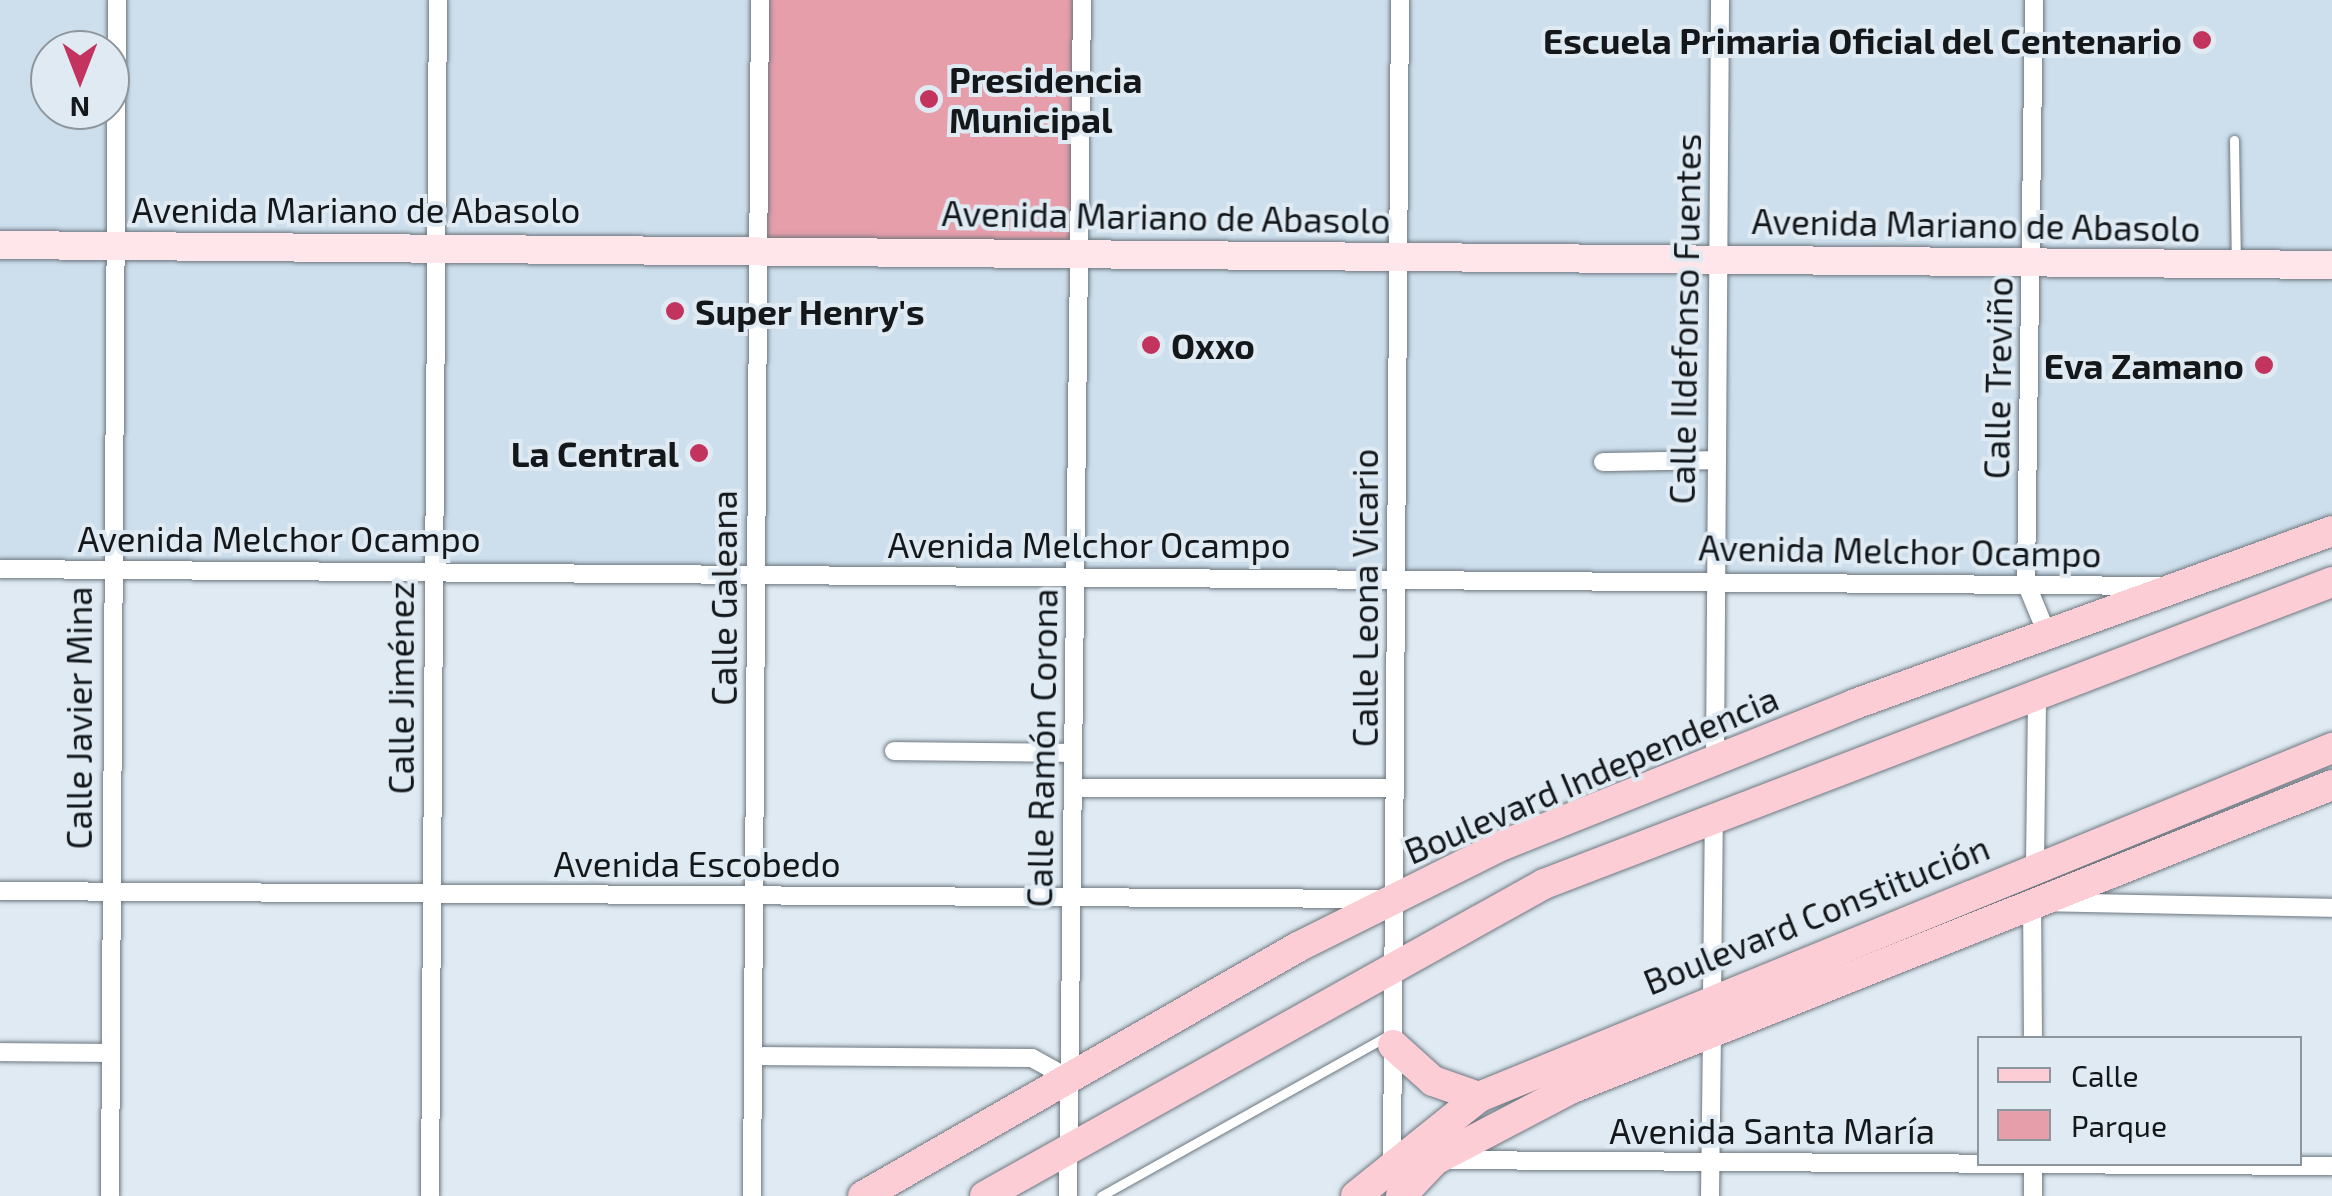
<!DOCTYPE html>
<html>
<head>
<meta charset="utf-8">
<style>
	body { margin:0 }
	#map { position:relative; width:2332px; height:1196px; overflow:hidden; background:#dfeaf3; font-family:"Exo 2",sans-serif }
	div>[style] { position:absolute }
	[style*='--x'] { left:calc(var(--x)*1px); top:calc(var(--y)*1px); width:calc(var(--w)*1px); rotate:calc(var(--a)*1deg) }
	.built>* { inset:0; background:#cddfed }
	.green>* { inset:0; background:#e59eaa }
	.roads { filter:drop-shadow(0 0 2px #6d777f) drop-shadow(0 0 2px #6d777f) }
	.lane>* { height:9px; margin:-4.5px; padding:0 4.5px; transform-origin:4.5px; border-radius:4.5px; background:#fff }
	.street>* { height:18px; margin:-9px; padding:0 9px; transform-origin:9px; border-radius:9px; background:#fff }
	.secondary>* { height:28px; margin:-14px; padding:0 14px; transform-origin:14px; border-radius:14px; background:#fee6ea }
	.primary>* { height:30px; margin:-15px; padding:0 15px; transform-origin:15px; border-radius:15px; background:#fdcdd6 }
	.dots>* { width:28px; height:28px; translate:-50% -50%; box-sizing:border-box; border:5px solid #dfeaf3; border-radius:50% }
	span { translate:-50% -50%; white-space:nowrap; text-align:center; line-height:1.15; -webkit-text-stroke:8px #dfeaf3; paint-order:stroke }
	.poi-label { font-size:35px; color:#14181b; font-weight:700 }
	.right { translate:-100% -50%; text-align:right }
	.left { translate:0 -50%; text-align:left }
	.street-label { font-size:35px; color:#14181b }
	.legend { position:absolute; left:1977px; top:1036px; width:325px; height:130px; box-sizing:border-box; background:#dfeaf3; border:2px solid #8e969d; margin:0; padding:12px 18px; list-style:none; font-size:30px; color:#14181b }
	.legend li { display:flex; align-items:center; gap:20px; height:50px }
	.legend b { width:50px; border:2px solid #8e969d }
	.north { position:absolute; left:30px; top:30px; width:100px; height:100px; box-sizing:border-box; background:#dfeaf3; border:2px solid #8e969d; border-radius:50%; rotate:180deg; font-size:28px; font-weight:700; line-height:40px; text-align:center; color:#14181b }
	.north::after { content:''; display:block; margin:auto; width:35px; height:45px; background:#c2345e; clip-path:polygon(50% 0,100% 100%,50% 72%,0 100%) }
</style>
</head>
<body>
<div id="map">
	<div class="built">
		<i style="clip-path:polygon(evenodd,0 0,2332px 0,2332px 532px,2194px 579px,0 564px,0 0,50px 50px,110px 50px,110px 110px,50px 110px,50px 50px)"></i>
	</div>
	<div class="green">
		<i style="clip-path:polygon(758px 0,1081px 0,1078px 250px,757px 248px)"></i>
	</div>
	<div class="roads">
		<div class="lane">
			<i style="--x:2234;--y:140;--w:121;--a:89.1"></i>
			<i style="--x:1101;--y:1196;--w:326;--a:-29.2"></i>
		</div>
		<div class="street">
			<i style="--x:2034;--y:0;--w:583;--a:90.79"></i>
			<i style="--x:2026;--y:583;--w:55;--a:67.6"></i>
			<i style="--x:1603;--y:462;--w:111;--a:-1"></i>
			<i style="--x:0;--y:569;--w:2163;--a:0.45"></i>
			<i style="--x:894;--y:751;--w:179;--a:0.6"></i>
			<i style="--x:1715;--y:759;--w:759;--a:-89.62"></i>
			<i style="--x:1073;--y:788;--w:322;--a:0"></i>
			<i style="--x:2035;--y:864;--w:170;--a:-89.3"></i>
			<i style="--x:0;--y:891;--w:1384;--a:0.33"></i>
			<i style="--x:1712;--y:996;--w:181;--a:-89.4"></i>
			<i style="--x:2033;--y:1038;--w:136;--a:-90.4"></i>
			<i style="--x:2032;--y:902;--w:300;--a:1.1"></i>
			<i style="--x:0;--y:1052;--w:106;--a:0.5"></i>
			<i style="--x:753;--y:1056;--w:279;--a:0.4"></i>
			<i style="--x:1032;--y:1058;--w:43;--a:28.9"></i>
			<i style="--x:1443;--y:1160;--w:889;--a:0.39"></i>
			<i style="--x:1392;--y:1169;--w:1169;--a:-89.61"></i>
			<i style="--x:110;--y:1196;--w:1196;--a:-89.66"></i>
			<i style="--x:430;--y:1196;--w:1196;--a:-89.62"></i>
			<i style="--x:752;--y:1196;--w:1196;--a:-89.62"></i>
			<i style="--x:1068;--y:1196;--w:1196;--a:-89.33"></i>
			<i style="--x:1710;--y:1196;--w:162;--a:-89.3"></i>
			<i style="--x:2033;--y:1196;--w:32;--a:-90"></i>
		</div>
		<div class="secondary">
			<i style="--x:0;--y:245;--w:2332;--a:0.49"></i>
		</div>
		<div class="primary">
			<i style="--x:1393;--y:1045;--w:54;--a:42"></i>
			<i style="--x:1433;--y:1081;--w:49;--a:19.2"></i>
			<i style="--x:863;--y:1196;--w:501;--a:-29.79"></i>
			<i style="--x:1298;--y:947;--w:229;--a:-26.5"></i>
			<i style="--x:1503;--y:845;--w:379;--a:-21.8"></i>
			<i style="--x:1855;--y:704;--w:507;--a:-19.93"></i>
			<i style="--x:985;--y:1196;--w:640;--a:-29.17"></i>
			<i style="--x:1544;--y:884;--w:844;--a:-20.97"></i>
			<i style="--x:1356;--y:1196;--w:158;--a:-38.8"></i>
			<i style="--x:1479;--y:1097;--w:922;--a:-22.25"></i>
			<i style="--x:1401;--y:1196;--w:50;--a:-46.6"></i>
			<i style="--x:1435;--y:1160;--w:153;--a:-27.7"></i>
			<i style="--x:1570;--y:1089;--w:820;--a:-21.75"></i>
		</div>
	</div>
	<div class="dots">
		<i style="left:2202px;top:40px;background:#c2345e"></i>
		<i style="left:929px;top:99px;background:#c2345e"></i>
		<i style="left:675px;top:311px;background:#c2345e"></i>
		<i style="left:1151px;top:345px;background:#c2345e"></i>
		<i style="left:2264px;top:365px;background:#c2345e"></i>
		<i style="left:699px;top:453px;background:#c2345e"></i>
	</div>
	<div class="poi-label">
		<span class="right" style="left:2182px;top:40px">Escuela Primaria Oficial del Centenario</span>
		<span class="left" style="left:949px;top:99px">Presidencia<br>Municipal</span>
		<span class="left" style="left:695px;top:311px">Super Henry's</span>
		<span class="left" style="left:1171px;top:345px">Oxxo</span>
		<span class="right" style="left:2244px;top:365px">Eva Zamano</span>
		<span class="right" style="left:679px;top:453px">La Central</span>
	</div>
	<div class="street-label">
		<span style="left:356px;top:209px">Avenida Mariano de Abasolo</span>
		<span style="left:1166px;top:216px;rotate:1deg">Avenida Mariano de Abasolo</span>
		<span style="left:1976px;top:224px;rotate:1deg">Avenida Mariano de Abasolo</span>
		<span style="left:1684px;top:319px;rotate:-89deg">Calle Ildefonso Fuentes</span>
		<span style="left:1997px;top:378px;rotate:-89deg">Calle Treviño</span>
		<span style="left:279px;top:538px">Avenida Melchor Ocampo</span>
		<span style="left:1089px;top:544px">Avenida Melchor Ocampo</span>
		<span style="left:1900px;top:550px;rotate:1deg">Avenida Melchor Ocampo</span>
		<span style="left:723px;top:598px;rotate:-90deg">Calle Galeana</span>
		<span style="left:1364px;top:598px;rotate:-90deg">Calle Leona Vicario</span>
		<span style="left:400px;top:688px;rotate:-90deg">Calle Jiménez</span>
		<span style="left:78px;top:718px;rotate:-90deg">Calle Javier Mina</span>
		<span style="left:1041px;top:748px;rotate:-89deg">Calle Ramón Corona</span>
		<span style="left:1591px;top:774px;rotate:-23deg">Boulevard Independencia</span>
		<span style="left:697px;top:863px">Avenida Escobedo</span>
		<span style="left:1816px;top:914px;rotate:-22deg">Boulevard Constitución</span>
		<span style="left:1772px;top:1130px">Avenida Santa María</span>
	</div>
	<ul class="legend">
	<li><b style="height:12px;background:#fdcdd6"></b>Calle</li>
	<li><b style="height:28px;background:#e59eaa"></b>Parque</li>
	</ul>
	<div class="north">N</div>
</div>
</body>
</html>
